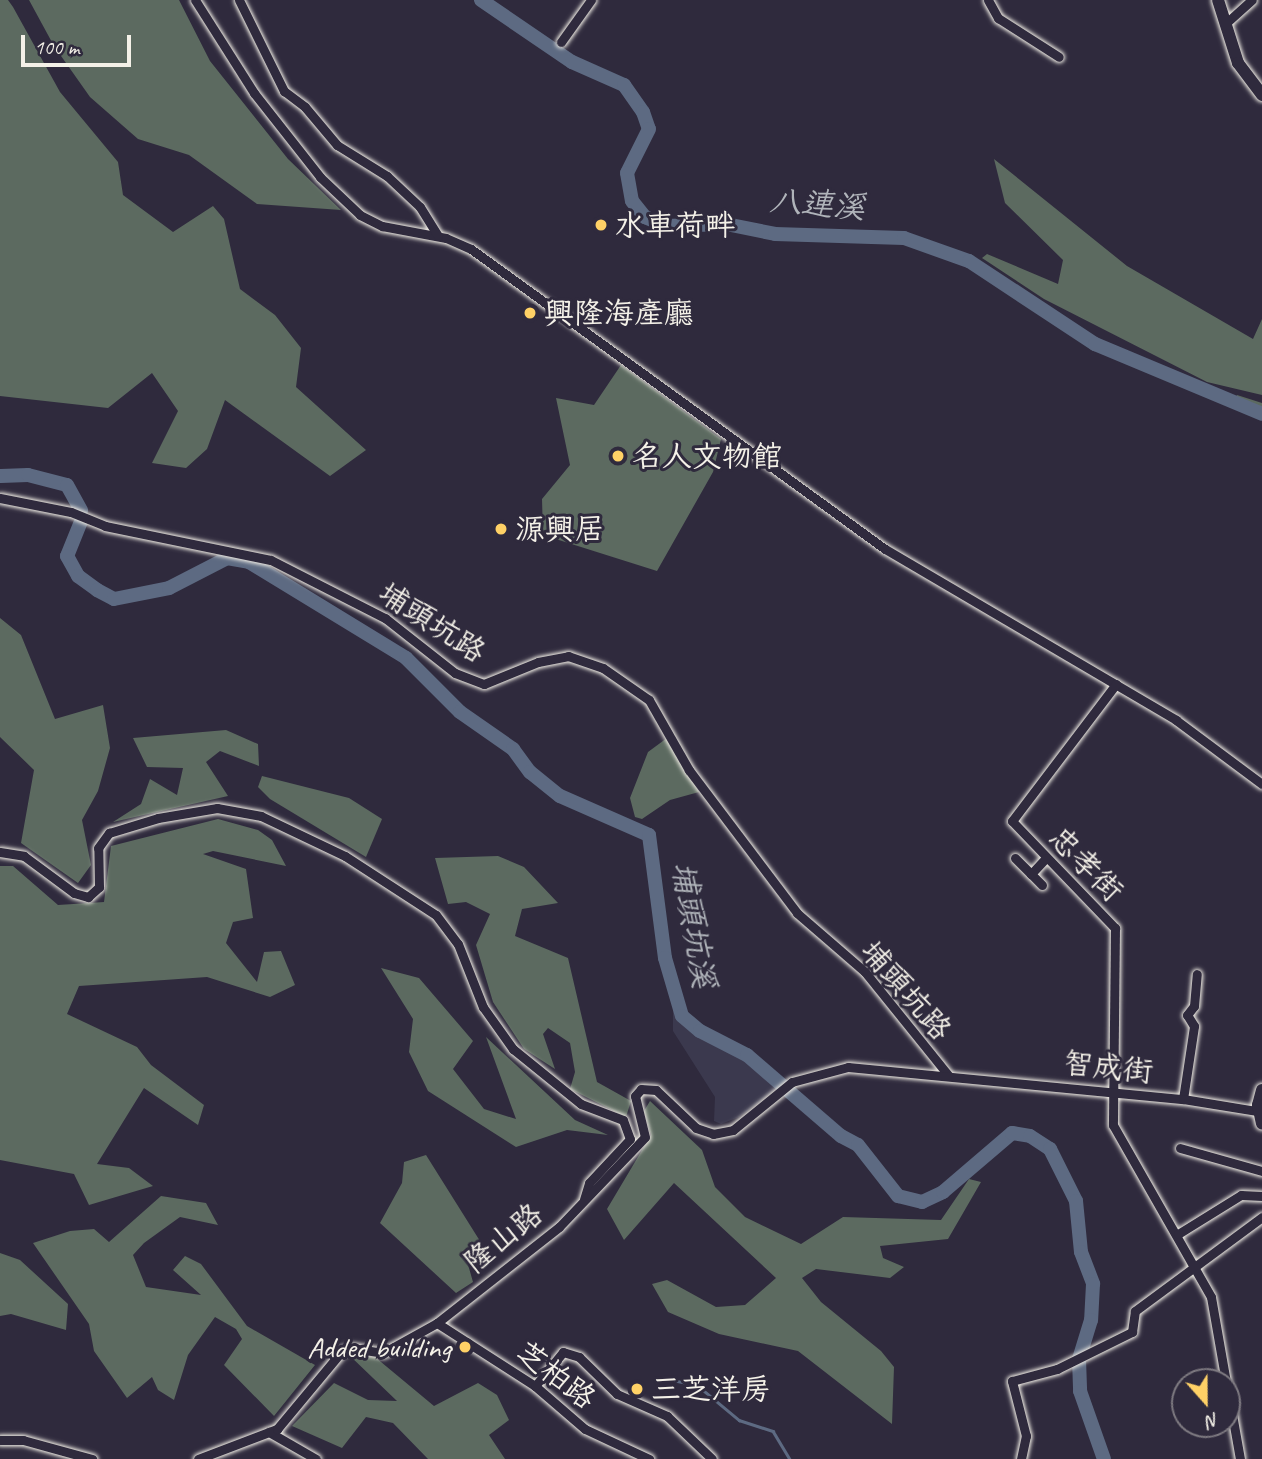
<!DOCTYPE html>
<html>
<head>
<meta charset="utf-8">
<style>
	body { margin:0 }
	#map { position:relative; width:1262px; height:1459px; overflow:hidden; background:#2f2a3d; font-family:Caveat,"LXGW WenKai TC",sans-serif }
	div>[style] { position:absolute }
	[style*='--x'] { left:calc(var(--x)*1px); top:calc(var(--y)*1px); width:calc(var(--w)*1px); rotate:calc(var(--a)*1deg) }
	.built>* { inset:0; background:#3b394e }
	.green>* { inset:0; background:#5c6a60 }
	.stream>* { height:2.5px; margin:-1.25px; padding:0 1.25px; transform-origin:1.25px; border-radius:1.25px; background:#5d6a82 }
	.river>* { height:14px; margin:-7px; padding:0 7px; transform-origin:7px; border-radius:7px; background:#5d6a82 }
	.roads { filter:drop-shadow(0 0 2px #f4f1e8) drop-shadow(0 0 2px #f4f1e8) }
	.minor>* { height:9px; margin:-4.5px; padding:0 4.5px; transform-origin:4.5px; border-radius:4.5px; background:#2f2a3d }
	.major>* { height:12px; margin:-6px; padding:0 6px; transform-origin:6px; border-radius:6px; background:#2f2a3d }
	.dots>* { width:19px; height:19px; translate:-50% -50%; box-sizing:border-box; border:4px solid #2f2a3d; border-radius:50% }
	span { translate:-50% -50%; white-space:nowrap; text-align:center; line-height:1.15; -webkit-text-stroke:6px #2f2a3d; paint-order:stroke }
	.poi-label { font-size:30px; color:#f4f1e8 }
	.left { translate:0 -50%; text-align:left }
	.right { translate:-100% -50%; text-align:right }
	.street-label { font-size:30px; color:#f4f1e8 }
	.water-label { font-size:32px; color:#b0b4ba; font-style:italic }
	.north { position:absolute; left:1171px; top:1368px; width:70px; height:70px; box-sizing:border-box; background:#2f2a3d; border:2px solid #7e7a81; border-radius:50%; rotate:159deg; font-size:19px; font-weight:700; line-height:28px; text-align:center; color:#f4f1e8 }
	.north::after { content:''; display:block; margin:auto; width:24px; height:32px; background:#ffd166; clip-path:polygon(50% 0,100% 100%,50% 72%,0 100%) }
	.scale { position:absolute; left:21px; top:35px; width:110px; height:32px; box-sizing:border-box; border:4px solid #f4f1e8; border-top:0; padding-left:9px; font-size:21px; line-height:24px; white-space:nowrap; color:#f4f1e8; -webkit-text-stroke:5px #2f2a3d; paint-order:stroke }
</style>
</head>
<body>
<div id="map">
	<div class="built">
		<i style="clip-path:polygon(673px 1009px,694px 1029px,758px 1067px,778px 1088px,739px 1117px,721px 1124px,714px 1121px,715px 1097px,673px 1031px)"></i>
	</div>
	<div class="green">
		<i style="clip-path:polygon(0 0,8px 0,13px 7px,60px 92px,118px 162px,123px 195px,173px 232px,213px 206px,224px 219px,240px 289px,275px 315px,301px 348px,296px 387px,366px 450px,330px 476px,225px 400px,207px 449px,186px 468px,152px 463px,178px 411px,152px 373px,108px 408px,0 396px)"></i>
		<i style="clip-path:polygon(29px 0,179px 0,210px 61px,288px 159px,341px 210px,257px 204px,189px 155px,138px 139px,90px 97px,54px 46px)"></i>
		<i style="clip-path:polygon(994px 159px,1127px 266px,1253px 339px,1262px 319px,1262px 395px,1207px 382px,1044px 299px,982px 258px,987px 254px,1058px 284px,1063px 260px,1005px 203px)"></i>
		<i style="clip-path:polygon(621px 365px,721px 439px,713px 472px,657px 571px,543px 535px,542px 499px,570px 465px,556px 398px,594px 405px)"></i>
		<i style="clip-path:polygon(1237px 395px,1262px 403px,1262px 420px,1231px 407px)"></i>
		<i style="clip-path:polygon(0 618px,21px 635px,55px 719px,103px 705px,110px 748px,98px 791px,82px 820px,91px 865px,78px 883px,21px 843px,34px 770px,0 737px)"></i>
		<i style="clip-path:polygon(226px 730px,258px 744px,259px 766px,220px 751px,206px 762px,228px 796px,113px 822px,141px 804px,150px 779px,177px 795px,183px 768px,147px 767px,133px 738px)"></i>
		<i style="clip-path:polygon(667px 738px,699px 792px,670px 800px,642px 819px,635px 817px,630px 798px,648px 752px)"></i>
		<i style="clip-path:polygon(262px 776px,349px 798px,382px 819px,366px 857px,270px 799px,258px 787px)"></i>
		<i style="clip-path:polygon(218px 819px,258px 830px,272px 840px,286px 866px,213px 851px,203px 854px,246px 869px,253px 918px,233px 922px,226px 943px,257px 982px,264px 952px,281px 951px,295px 985px,270px 997px,207px 977px,79px 986px,67px 1014px,137px 1047px,151px 1065px,204px 1105px,198px 1125px,144px 1088px,97px 1164px,129px 1168px,153px 1186px,89px 1205px,74px 1174px,0 1160px,0 866px,13px 866px,58px 905px,104px 902px,111px 846px)"></i>
		<i style="clip-path:polygon(498px 856px,524px 867px,558px 903px,522px 909px,515px 936px,568px 958px,597px 1082px,631px 1101px,626px 1117px,570px 1089px,575px 1072px,570px 1043px,548px 1028px,543px 1034px,555px 1069px,524px 1049px,493px 1002px,476px 945px,490px 914px,466px 902px,448px 904px,435px 858px)"></i>
		<i style="clip-path:polygon(381px 968px,419px 978px,473px 1041px,453px 1069px,484px 1109px,516px 1119px,486px 1037px,575px 1120px,608px 1135px,567px 1130px,516px 1147px,428px 1091px,409px 1052px,413px 1019px)"></i>
		<i style="clip-path:polygon(650px 1101px,702px 1150px,715px 1187px,745px 1217px,801px 1244px,843px 1217px,941px 1220px,969px 1179px,981px 1182px,948px 1239px,880px 1246px,883px 1258px,904px 1267px,890px 1278px,816px 1269px,802px 1278px,821px 1302px,881px 1351px,894px 1367px,892px 1424px,798px 1351px,719px 1334px,668px 1312px,652px 1284px,667px 1280px,716px 1307px,745px 1305px,776px 1278px,674px 1183px,624px 1240px,607px 1209px,651px 1135px,644px 1111px)"></i>
		<i style="clip-path:polygon(426px 1155px,485px 1249px,467px 1261px,473px 1282px,456px 1293px,380px 1223px,402px 1183px,404px 1162px)"></i>
		<i style="clip-path:polygon(161px 1196px,206px 1203px,218px 1225px,180px 1217px,144px 1243px,133px 1255px,146px 1287px,201px 1295px,173px 1270px,185px 1256px,201px 1264px,247px 1326px,315px 1365px,274px 1416px,224px 1365px,242px 1339px,236px 1329px,215px 1317px,188px 1355px,174px 1400px,158px 1390px,152px 1377px,127px 1398px,94px 1351px,89px 1324px,33px 1243px,70px 1231px,94px 1229px,109px 1242px)"></i>
		<i style="clip-path:polygon(0 1253px,20px 1260px,68px 1304px,66px 1330px,11px 1314px,0 1316px)"></i>
		<i style="clip-path:polygon(349px 1355px,375px 1357px,434px 1406px,478px 1383px,497px 1395px,509px 1420px,489px 1435px,505px 1459px,428px 1459px,393px 1423px,366px 1417px,342px 1448px,292px 1426px,334px 1383px,368px 1400px,397px 1401px)"></i>
	</div>
	<div class="stream">
		<i style="--x:0;--y:477;--w:1;--a:-45"></i>
		<i style="--x:672;--y:1380;--w:25;--a:11"></i>
		<i style="--x:697;--y:1385;--w:55;--a:39.8"></i>
		<i style="--x:739;--y:1420;--w:36;--a:18"></i>
		<i style="--x:773;--y:1431;--w:33;--a:59"></i>
	</div>
	<div class="river">
		<i style="--x:481;--y:0;--w:110;--a:34.3"></i>
		<i style="--x:572;--y:62;--w:57;--a:23.9"></i>
		<i style="--x:624;--y:85;--w:33;--a:55"></i>
		<i style="--x:643;--y:112;--w:18;--a:71"></i>
		<i style="--x:649;--y:129;--w:49;--a:116.6"></i>
		<i style="--x:627;--y:173;--w:28;--a:80"></i>
		<i style="--x:632;--y:201;--w:21;--a:51"></i>
		<i style="--x:645;--y:217;--w:23;--a:23"></i>
		<i style="--x:666;--y:226;--w:60;--a:-1.9"></i>
		<i style="--x:726;--y:224;--w:50;--a:11.5"></i>
		<i style="--x:775;--y:234;--w:129;--a:1.8"></i>
		<i style="--x:904;--y:238;--w:69;--a:19.5"></i>
		<i style="--x:969;--y:261;--w:151;--a:33.4"></i>
		<i style="--x:1095;--y:344;--w:181;--a:22.7"></i>
		<i style="--x:1;--y:476;--w:27;--a:-2"></i>
		<i style="--x:28;--y:475;--w:40;--a:14.4"></i>
		<i style="--x:67;--y:485;--w:29;--a:61"></i>
		<i style="--x:82;--y:519;--w:40;--a:112"></i>
		<i style="--x:67;--y:556;--w:23;--a:61"></i>
		<i style="--x:78;--y:576;--w:24;--a:36"></i>
		<i style="--x:97;--y:590;--w:19;--a:28"></i>
		<i style="--x:114;--y:599;--w:56;--a:-11.3"></i>
		<i style="--x:169;--y:588;--w:65;--a:-27.3"></i>
		<i style="--x:227;--y:558;--w:22;--a:10"></i>
		<i style="--x:249;--y:562;--w:184;--a:31.4"></i>
		<i style="--x:406;--y:658;--w:76;--a:45"></i>
		<i style="--x:460;--y:712;--w:65;--a:34.9"></i>
		<i style="--x:513;--y:749;--w:29;--a:54"></i>
		<i style="--x:530;--y:772;--w:38;--a:39"></i>
		<i style="--x:560;--y:796;--w:97;--a:23.7"></i>
		<i style="--x:649;--y:835;--w:124;--a:82.6"></i>
		<i style="--x:665;--y:958;--w:60;--a:73.7"></i>
		<i style="--x:682;--y:1016;--w:23;--a:40"></i>
		<i style="--x:700;--y:1031;--w:53;--a:27.1"></i>
		<i style="--x:747;--y:1055;--w:124;--a:40.8"></i>
		<i style="--x:841;--y:1136;--w:19;--a:28"></i>
		<i style="--x:858;--y:1145;--w:65;--a:51.9"></i>
		<i style="--x:898;--y:1196;--w:25;--a:14"></i>
		<i style="--x:922;--y:1202;--w:23;--a:-25"></i>
		<i style="--x:943;--y:1192;--w:91;--a:-40.5"></i>
		<i style="--x:1012;--y:1133;--w:18;--a:9"></i>
		<i style="--x:1030;--y:1136;--w:24;--a:33"></i>
		<i style="--x:1050;--y:1149;--w:58;--a:63.4"></i>
		<i style="--x:1076;--y:1201;--w:51;--a:84.4"></i>
		<i style="--x:1081;--y:1252;--w:34;--a:69"></i>
		<i style="--x:1093;--y:1284;--w:36;--a:93"></i>
		<i style="--x:1091;--y:1320;--w:41;--a:107.1"></i>
		<i style="--x:1079;--y:1359;--w:32;--a:88"></i>
		<i style="--x:1080;--y:1391;--w:72;--a:70.6"></i>
	</div>
	<div class="roads">
		<div class="minor">
			<i style="--x:195;--y:0;--w:110;--a:57.6"></i>
			<i style="--x:254;--y:93;--w:107;--a:51.8"></i>
			<i style="--x:320;--y:177;--w:55;--a:43.5"></i>
			<i style="--x:360;--y:215;--w:25;--a:27"></i>
			<i style="--x:382;--y:226;--w:65;--a:10.6"></i>
			<i style="--x:446;--y:238;--w:27;--a:24"></i>
			<i style="--x:471;--y:249;--w:511;--a:35.93"></i>
			<i style="--x:885;--y:549;--w:338;--a:30.4"></i>
			<i style="--x:1176;--y:720;--w:107;--a:36.7"></i>
			<i style="--x:239;--y:0;--w:102;--a:63.7"></i>
			<i style="--x:284;--y:91;--w:26;--a:37"></i>
			<i style="--x:305;--y:107;--w:50;--a:49.9"></i>
			<i style="--x:337;--y:145;--w:59;--a:31.8"></i>
			<i style="--x:387;--y:176;--w:45;--a:43.2"></i>
			<i style="--x:420;--y:207;--w:34;--a:58"></i>
			<i style="--x:988;--y:0;--w:21;--a:61"></i>
			<i style="--x:998;--y:18;--w:72;--a:32.6"></i>
			<i style="--x:1225;--y:24;--w:36;--a:-42"></i>
			<i style="--x:561;--y:42;--w:52;--a:-54.5"></i>
			<i style="--x:0;--y:498;--w:72;--a:11.2"></i>
			<i style="--x:71;--y:512;--w:37;--a:22"></i>
			<i style="--x:105;--y:526;--w:169;--a:11.6"></i>
			<i style="--x:271;--y:560;--w:128;--a:27"></i>
			<i style="--x:385;--y:618;--w:89;--a:38.2"></i>
			<i style="--x:455;--y:673;--w:31;--a:21"></i>
			<i style="--x:484;--y:684;--w:58;--a:-22.2"></i>
			<i style="--x:538;--y:662;--w:31;--a:-11"></i>
			<i style="--x:568;--y:656;--w:37;--a:19"></i>
			<i style="--x:603;--y:668;--w:56;--a:34.8"></i>
			<i style="--x:649;--y:700;--w:81;--a:60.3"></i>
			<i style="--x:689;--y:770;--w:179;--a:52.9"></i>
			<i style="--x:797;--y:913;--w:90;--a:40.9"></i>
			<i style="--x:865;--y:972;--w:132;--a:51.1"></i>
			<i style="--x:1116;--y:684;--w:172;--a:127.2"></i>
			<i style="--x:1012;--y:821;--w:149;--a:46.1"></i>
			<i style="--x:1115;--y:928;--w:197;--a:90.6"></i>
			<i style="--x:1113;--y:1125;--w:198;--a:60.3"></i>
			<i style="--x:1211;--y:1297;--w:86;--a:80"></i>
			<i style="--x:0;--y:852;--w:24;--a:9"></i>
			<i style="--x:24;--y:856;--w:62;--a:36.5"></i>
			<i style="--x:74;--y:893;--w:15;--a:16"></i>
			<i style="--x:88;--y:897;--w:15;--a:-42"></i>
			<i style="--x:99;--y:887;--w:39;--a:-91"></i>
			<i style="--x:98;--y:848;--w:19;--a:-54"></i>
			<i style="--x:109;--y:833;--w:51;--a:-17"></i>
			<i style="--x:158;--y:818;--w:60;--a:-9.6"></i>
			<i style="--x:217;--y:808;--w:45;--a:10.3"></i>
			<i style="--x:261;--y:816;--w:93;--a:25.5"></i>
			<i style="--x:345;--y:856;--w:108;--a:33"></i>
			<i style="--x:436;--y:915;--w:36;--a:53"></i>
			<i style="--x:458;--y:944;--w:68;--a:68.4"></i>
			<i style="--x:483;--y:1007;--w:52;--a:54.5"></i>
			<i style="--x:513;--y:1049;--w:87;--a:39"></i>
			<i style="--x:581;--y:1104;--w:45;--a:20.9"></i>
			<i style="--x:623;--y:1120;--w:20;--a:70"></i>
			<i style="--x:630;--y:1139;--w:60;--a:133"></i>
			<i style="--x:589;--y:1183;--w:17;--a:107"></i>
			<i style="--x:1015;--y:858;--w:23;--a:45"></i>
			<i style="--x:1042;--y:885;--w:16;--a:-135"></i>
			<i style="--x:1031;--y:874;--w:22;--a:-47"></i>
			<i style="--x:1183;--y:1099;--w:74;--a:-81.4"></i>
			<i style="--x:1194;--y:1026;--w:13;--a:-122"></i>
			<i style="--x:1187;--y:1015;--w:11;--a:-52"></i>
			<i style="--x:1194;--y:1006;--w:32;--a:-85"></i>
			<i style="--x:1180;--y:1148;--w:85;--a:15.7"></i>
			<i style="--x:1178;--y:1234;--w:74;--a:-31.8"></i>
			<i style="--x:1241;--y:1195;--w:21;--a:3"></i>
			<i style="--x:437;--y:1323;--w:117;--a:32.7"></i>
			<i style="--x:535;--y:1386;--w:66;--a:40.7"></i>
			<i style="--x:585;--y:1429;--w:71;--a:25.1"></i>
			<i style="--x:535;--y:1386;--w:44;--a:-50.5"></i>
			<i style="--x:563;--y:1352;--w:17;--a:17"></i>
			<i style="--x:579;--y:1357;--w:53;--a:44.2"></i>
			<i style="--x:617;--y:1394;--w:55;--a:23.7"></i>
			<i style="--x:667;--y:1416;--w:62;--a:43.7"></i>
			<i style="--x:1227;--y:1386;--w:74;--a:79.9"></i>
			<i style="--x:269;--y:1432;--w:54;--a:29.9"></i>
			<i style="--x:0;--y:1440;--w:23;--a:0"></i>
			<i style="--x:23;--y:1440;--w:72;--a:15.4"></i>
			<i style="--x:198;--y:1459;--w:85;--a:-20.8"></i>
			<i style="--x:277;--y:1429;--w:102;--a:-50.2"></i>
			<i style="--x:342;--y:1351;--w:10;--a:-17"></i>
			<i style="--x:352;--y:1348;--w:31;--a:9"></i>
			<i style="--x:383;--y:1353;--w:62;--a:-29.1"></i>
			<i style="--x:437;--y:1323;--w:155;--a:-38.2"></i>
			<i style="--x:559;--y:1227;--w:124;--a:-46.3"></i>
			<i style="--x:645;--y:1137;--w:42;--a:-103.7"></i>
			<i style="--x:635;--y:1096;--w:9;--a:-49"></i>
			<i style="--x:641;--y:1089;--w:15;--a:4"></i>
			<i style="--x:656;--y:1090;--w:55;--a:43.5"></i>
			<i style="--x:696;--y:1128;--w:18;--a:19"></i>
			<i style="--x:713;--y:1134;--w:20;--a:-11"></i>
			<i style="--x:733;--y:1130;--w:76;--a:-39.1"></i>
			<i style="--x:792;--y:1082;--w:58;--a:-15"></i>
			<i style="--x:848;--y:1067;--w:337;--a:5.5"></i>
			<i style="--x:1183;--y:1099;--w:80;--a:9.3"></i>
			<i style="--x:1021;--y:1459;--w:24;--a:-78"></i>
			<i style="--x:1026;--y:1436;--w:57;--a:-104.3"></i>
			<i style="--x:1012;--y:1381;--w:47;--a:-14.9"></i>
			<i style="--x:1057;--y:1369;--w:84;--a:-26.3"></i>
			<i style="--x:1132;--y:1332;--w:21;--a:-82"></i>
			<i style="--x:1135;--y:1311;--w:158;--a:-36.5"></i>
		</div>
		<div class="major">
			<i style="--x:1218;--y:0;--w:66;--a:72.4"></i>
			<i style="--x:1238;--y:63;--w:40;--a:53"></i>
			<i style="--x:1262;--y:1090;--w:16;--a:105"></i>
			<i style="--x:1258;--y:1105;--w:19;--a:78"></i>
		</div>
	</div>
	<div class="dots">
		<i style="left:601px;top:225px;background:#ffd166"></i>
		<i style="left:530px;top:313px;background:#ffd166"></i>
		<i style="left:618px;top:456px;background:#ffd166"></i>
		<i style="left:501px;top:529px;background:#ffd166"></i>
		<i style="left:465px;top:1347px;background:#ffd166"></i>
		<i style="left:637px;top:1389px;background:#ffd166"></i>
	</div>
	<div class="poi-label">
		<span class="left" style="left:615px;top:225px">水車荷畔</span>
		<span class="left" style="left:544px;top:313px">興隆海產廳</span>
		<span class="left" style="left:632px;top:456px">名人文物館</span>
		<span class="left" style="left:515px;top:529px">源興居</span>
		<span class="right" style="left:451px;top:1347px">Added building</span>
		<span class="left" style="left:651px;top:1389px">三芝洋房</span>
	</div>
	<div class="street-label">
		<span style="left:432px;top:622px;rotate:33deg">埔頭坑路</span>
		<span style="left:1086px;top:864px;rotate:45deg">忠孝街</span>
		<span style="left:906px;top:990px;rotate:49deg">埔頭坑路</span>
		<span style="left:1108px;top:1067px;rotate:6deg">智成街</span>
		<span style="left:503px;top:1238px;rotate:-39deg">隆山路</span>
		<span style="left:556px;top:1375px;rotate:37deg">芝柏路</span>
	</div>
	<div class="water-label">
		<span style="left:817px;top:205px;rotate:4deg">八連溪</span>
		<span style="left:693px;top:925px;rotate:80deg">埔頭坑溪</span>
	</div>
	<div class="north">N</div>
	<div class="scale">100 m</div>
</div>
</body>
</html>
